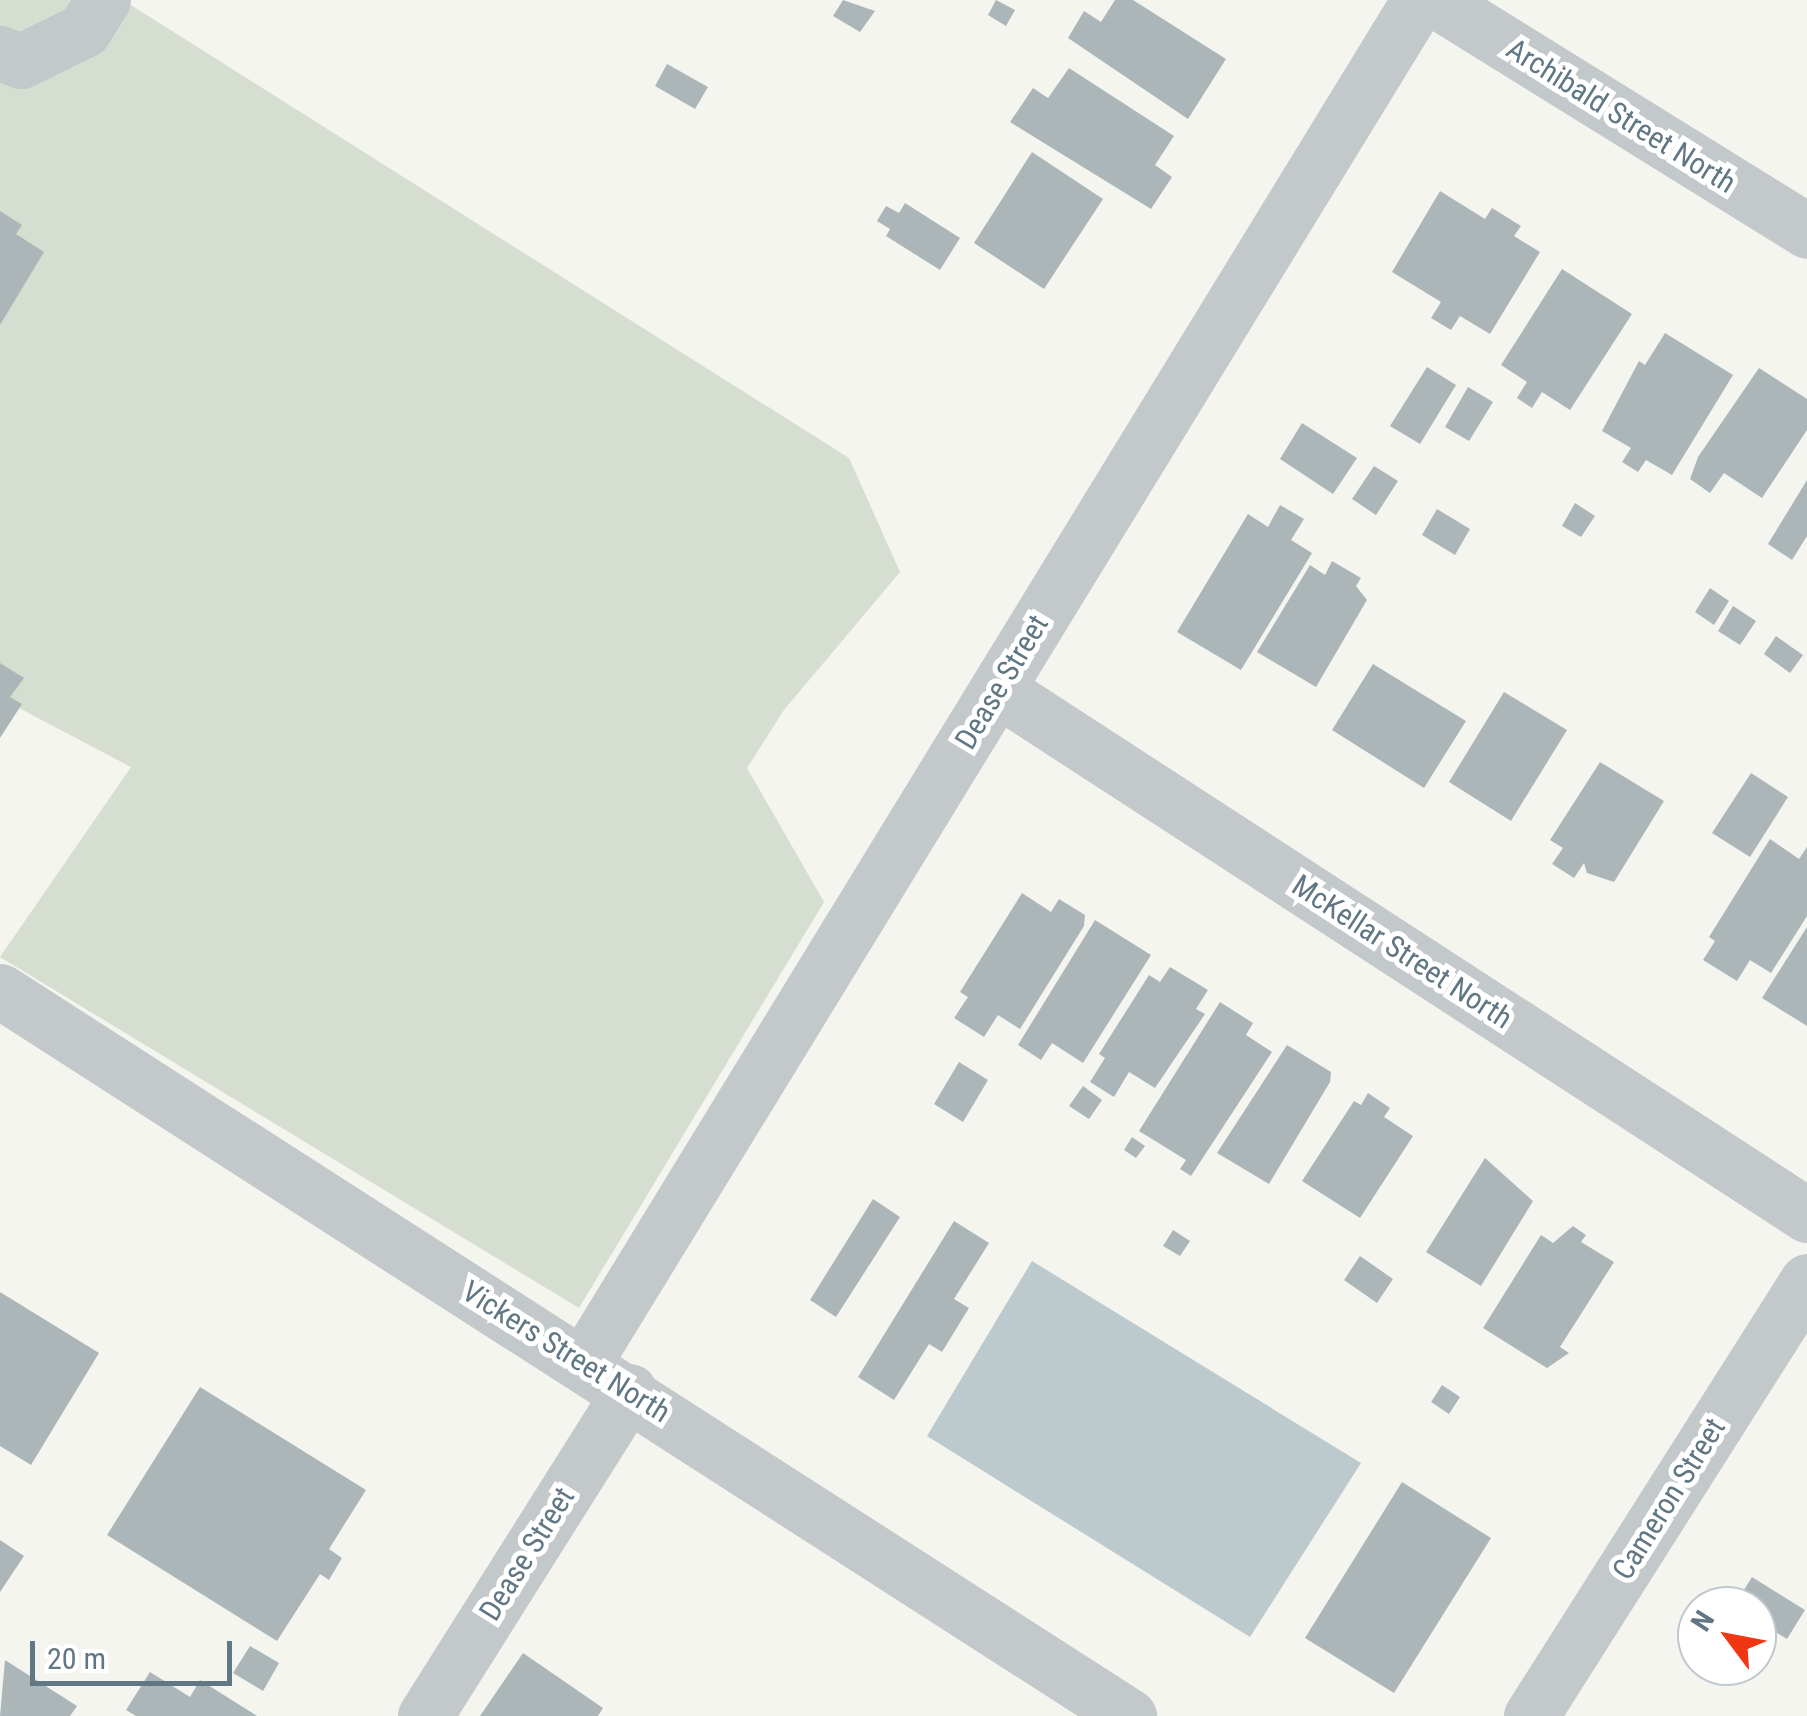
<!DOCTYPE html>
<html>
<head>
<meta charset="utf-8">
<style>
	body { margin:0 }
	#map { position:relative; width:1807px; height:1716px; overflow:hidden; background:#f5f5f0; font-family:"Roboto Condensed",sans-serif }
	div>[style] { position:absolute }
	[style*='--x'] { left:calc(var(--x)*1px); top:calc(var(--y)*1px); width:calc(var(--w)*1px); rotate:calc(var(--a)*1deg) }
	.green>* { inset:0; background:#d6ddd1 }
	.water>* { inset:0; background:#bccace }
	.building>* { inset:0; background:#acb6b9 }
	.minor>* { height:55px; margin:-27.5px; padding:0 27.5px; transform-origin:27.5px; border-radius:27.5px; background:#c3c8ca }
	.tertiary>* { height:55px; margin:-27.5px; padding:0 27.5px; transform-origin:27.5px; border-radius:27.5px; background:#c3c8ca }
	span { translate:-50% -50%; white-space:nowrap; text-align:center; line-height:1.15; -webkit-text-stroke:10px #fff; paint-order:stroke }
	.street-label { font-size:30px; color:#617784 }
	.north { position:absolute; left:1677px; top:1586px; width:100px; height:100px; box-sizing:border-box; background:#fff; border:2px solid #c0c9ce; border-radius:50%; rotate:302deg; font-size:28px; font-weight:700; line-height:40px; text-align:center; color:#617784 }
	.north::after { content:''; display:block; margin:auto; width:35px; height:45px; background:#f13614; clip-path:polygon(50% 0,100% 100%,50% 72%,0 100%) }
	.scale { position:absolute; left:30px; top:1641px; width:202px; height:45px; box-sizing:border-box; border:5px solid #617784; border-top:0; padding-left:12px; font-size:30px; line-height:35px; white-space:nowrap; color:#617784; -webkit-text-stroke:8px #fff; paint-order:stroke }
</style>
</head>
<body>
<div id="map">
	<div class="green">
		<i style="clip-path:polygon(0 0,123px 0,849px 458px,900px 572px,784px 710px,747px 768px,824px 902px,579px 1308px,0 957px,131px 767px,0 698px)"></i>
	</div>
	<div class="water">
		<i style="clip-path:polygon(1032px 1261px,1361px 1463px,1250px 1637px,927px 1436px)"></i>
	</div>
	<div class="building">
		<i style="clip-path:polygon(843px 0,875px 11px,860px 32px,833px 16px)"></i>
		<i style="clip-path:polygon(996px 0,1015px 10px,1006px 26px,988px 15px)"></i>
		<i style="clip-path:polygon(1115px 0,1133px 0,1226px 59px,1188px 119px,1068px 38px,1084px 11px,1101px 22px)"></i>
		<i style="clip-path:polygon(667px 64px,708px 87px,695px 109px,655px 86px)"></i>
		<i style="clip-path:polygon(1069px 68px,1174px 136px,1155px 165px,1172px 177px,1151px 209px,1010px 122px,1033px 88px,1048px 98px)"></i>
		<i style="clip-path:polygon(1032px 152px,1103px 199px,1044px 289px,974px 243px)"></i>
		<i style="clip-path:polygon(1440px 191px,1485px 219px,1492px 208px,1521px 226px,1514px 236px,1540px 252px,1490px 334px,1460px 316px,1451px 330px,1431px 318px,1441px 302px,1392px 272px)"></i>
		<i style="clip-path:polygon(905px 203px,960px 238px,940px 270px,886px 236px,890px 229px,877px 221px,886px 206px,899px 213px)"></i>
		<i style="clip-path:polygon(0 211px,22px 225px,16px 234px,44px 252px,0 325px)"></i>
		<i style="clip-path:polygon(1562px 269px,1632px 314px,1570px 410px,1542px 392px,1532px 408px,1517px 398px,1527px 382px,1501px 365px)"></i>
		<i style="clip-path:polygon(1665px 333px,1733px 375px,1672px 475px,1646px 460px,1638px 472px,1622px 462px,1631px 448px,1602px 431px,1639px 361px,1645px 365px)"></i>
		<i style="clip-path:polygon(1427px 367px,1456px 385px,1420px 444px,1390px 426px)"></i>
		<i style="clip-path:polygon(1759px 368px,1807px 399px,1807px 430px,1762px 498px,1724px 473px,1710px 493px,1690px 479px,1698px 457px)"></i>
		<i style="clip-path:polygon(1468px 387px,1493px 402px,1469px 441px,1445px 427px)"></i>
		<i style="clip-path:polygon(1302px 423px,1357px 458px,1333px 494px,1280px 459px)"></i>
		<i style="clip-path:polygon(1374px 466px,1398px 481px,1376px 515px,1352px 499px)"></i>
		<i style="clip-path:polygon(1807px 480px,1807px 536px,1792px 560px,1768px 544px)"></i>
		<i style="clip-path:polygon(1575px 503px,1595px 516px,1581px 537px,1562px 526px)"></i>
		<i style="clip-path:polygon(1280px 505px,1304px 519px,1291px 540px,1312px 553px,1241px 670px,1177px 632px,1248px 514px,1268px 527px)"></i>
		<i style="clip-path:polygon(1437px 509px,1470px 529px,1455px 555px,1422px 535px)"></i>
		<i style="clip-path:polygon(1332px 561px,1361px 578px,1356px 586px,1367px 600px,1316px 687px,1257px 652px,1310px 565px,1325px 575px)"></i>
		<i style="clip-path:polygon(1710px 588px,1729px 601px,1714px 625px,1695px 612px)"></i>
		<i style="clip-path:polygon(1733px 606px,1756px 621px,1740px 645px,1718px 631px)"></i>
		<i style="clip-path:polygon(1776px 636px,1803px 655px,1790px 673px,1764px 654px)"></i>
		<i style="clip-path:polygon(0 663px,24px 678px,10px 697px,22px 704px,0 738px)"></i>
		<i style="clip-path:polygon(1373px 664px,1466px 721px,1424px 788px,1332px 730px)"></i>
		<i style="clip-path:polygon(1504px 692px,1567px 730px,1511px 821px,1449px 782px)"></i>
		<i style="clip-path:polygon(1600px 762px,1664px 801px,1614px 882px,1587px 873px,1584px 863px,1574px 878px,1552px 864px,1563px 848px,1550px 840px)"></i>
		<i style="clip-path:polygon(1751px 773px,1788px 797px,1750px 857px,1712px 833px)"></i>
		<i style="clip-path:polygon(1770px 839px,1799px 859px,1807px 847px,1807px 916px,1771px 973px,1750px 960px,1737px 981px,1703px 960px,1715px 941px,1709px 937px)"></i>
		<i style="clip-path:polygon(1022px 893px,1051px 912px,1059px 899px,1085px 915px,1084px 926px,1020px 1029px,998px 1015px,984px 1037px,954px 1018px,968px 997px,960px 992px)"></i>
		<i style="clip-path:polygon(1095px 920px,1151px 955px,1083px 1063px,1052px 1043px,1041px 1060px,1018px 1045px)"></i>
		<i style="clip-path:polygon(1807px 927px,1807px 1026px,1762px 998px)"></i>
		<i style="clip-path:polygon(1170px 967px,1208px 990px,1196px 1009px,1205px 1014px,1155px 1088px,1129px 1072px,1114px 1097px,1090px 1082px,1105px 1058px,1099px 1054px,1149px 975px,1160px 982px)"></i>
		<i style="clip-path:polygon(1220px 1002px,1253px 1023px,1246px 1035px,1272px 1052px,1191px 1176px,1180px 1169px,1186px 1160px,1139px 1131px)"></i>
		<i style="clip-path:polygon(1287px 1045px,1331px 1072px,1330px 1082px,1269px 1184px,1217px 1153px)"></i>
		<i style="clip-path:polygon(959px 1062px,988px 1080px,963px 1122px,934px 1104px)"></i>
		<i style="clip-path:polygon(1083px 1086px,1102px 1100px,1089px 1119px,1069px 1106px)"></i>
		<i style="clip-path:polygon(1368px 1093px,1390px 1108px,1384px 1117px,1413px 1136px,1360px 1218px,1302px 1181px,1354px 1101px,1361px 1105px)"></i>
		<i style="clip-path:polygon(1132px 1137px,1145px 1146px,1136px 1158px,1124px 1150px)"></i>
		<i style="clip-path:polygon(1485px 1158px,1533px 1201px,1481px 1286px,1426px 1252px)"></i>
		<i style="clip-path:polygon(873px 1199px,900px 1217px,836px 1317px,810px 1300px)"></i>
		<i style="clip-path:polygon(954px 1221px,989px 1243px,954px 1299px,969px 1308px,942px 1352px,929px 1344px,894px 1400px,858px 1377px)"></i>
		<i style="clip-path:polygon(1573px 1226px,1586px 1235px,1581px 1242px,1614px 1262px,1560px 1347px,1569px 1353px,1547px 1368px,1483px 1328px,1541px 1235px,1553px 1243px)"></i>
		<i style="clip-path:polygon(1173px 1230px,1190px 1241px,1180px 1256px,1163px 1246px)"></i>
		<i style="clip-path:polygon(1360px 1256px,1393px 1279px,1377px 1303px,1344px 1280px)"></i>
		<i style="clip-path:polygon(0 1292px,99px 1353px,31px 1465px,0 1446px)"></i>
		<i style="clip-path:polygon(1442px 1385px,1460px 1397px,1449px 1414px,1431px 1402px)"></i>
		<i style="clip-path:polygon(200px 1387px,366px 1490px,329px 1549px,342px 1558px,329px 1580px,320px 1574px,277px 1641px,107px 1535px)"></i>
		<i style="clip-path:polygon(1402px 1482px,1491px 1538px,1394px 1693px,1305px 1638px)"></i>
		<i style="clip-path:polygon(0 1540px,24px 1556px,0 1592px)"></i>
		<i style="clip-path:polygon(1752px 1577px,1805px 1610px,1787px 1639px,1757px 1621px,1757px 1606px,1734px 1606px)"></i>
		<i style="clip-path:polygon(250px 1646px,279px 1663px,263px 1691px,233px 1673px)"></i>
		<i style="clip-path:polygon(523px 1653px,603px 1708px,598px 1716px,480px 1716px)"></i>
		<i style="clip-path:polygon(5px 1660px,77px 1706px,70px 1716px,0 1716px)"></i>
		<i style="clip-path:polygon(150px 1672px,190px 1697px,200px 1680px,257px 1716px,136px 1716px,126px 1710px)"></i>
	</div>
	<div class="minor">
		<i style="--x:1435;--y:0;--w:438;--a:31.8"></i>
		<i style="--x:0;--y:53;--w:22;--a:21"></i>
		<i style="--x:21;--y:61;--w:70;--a:-26.2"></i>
		<i style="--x:84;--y:30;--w:36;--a:-58"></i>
		<i style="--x:997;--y:689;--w:966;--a:33"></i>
		<i style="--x:0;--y:991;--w:1342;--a:32.71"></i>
		<i style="--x:584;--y:1363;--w:1598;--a:-58.51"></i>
		<i style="--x:425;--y:1716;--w:384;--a:-57.8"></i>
	</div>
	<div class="tertiary">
		<i style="--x:1531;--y:1716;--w:515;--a:-57.61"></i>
	</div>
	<div class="street-label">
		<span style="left:1621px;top:116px;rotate:32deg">Archibald Street North</span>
		<span style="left:1002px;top:682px;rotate:-59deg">Dease Street</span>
		<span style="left:1402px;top:952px;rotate:33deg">McKellar Street North</span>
		<span style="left:566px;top:1352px;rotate:32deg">Vickers Street North</span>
		<span style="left:1669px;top:1499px;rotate:-58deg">Cameron Street</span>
		<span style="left:527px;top:1554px;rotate:-58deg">Dease Street</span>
	</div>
	<div class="north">N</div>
	<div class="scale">20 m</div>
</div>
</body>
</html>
